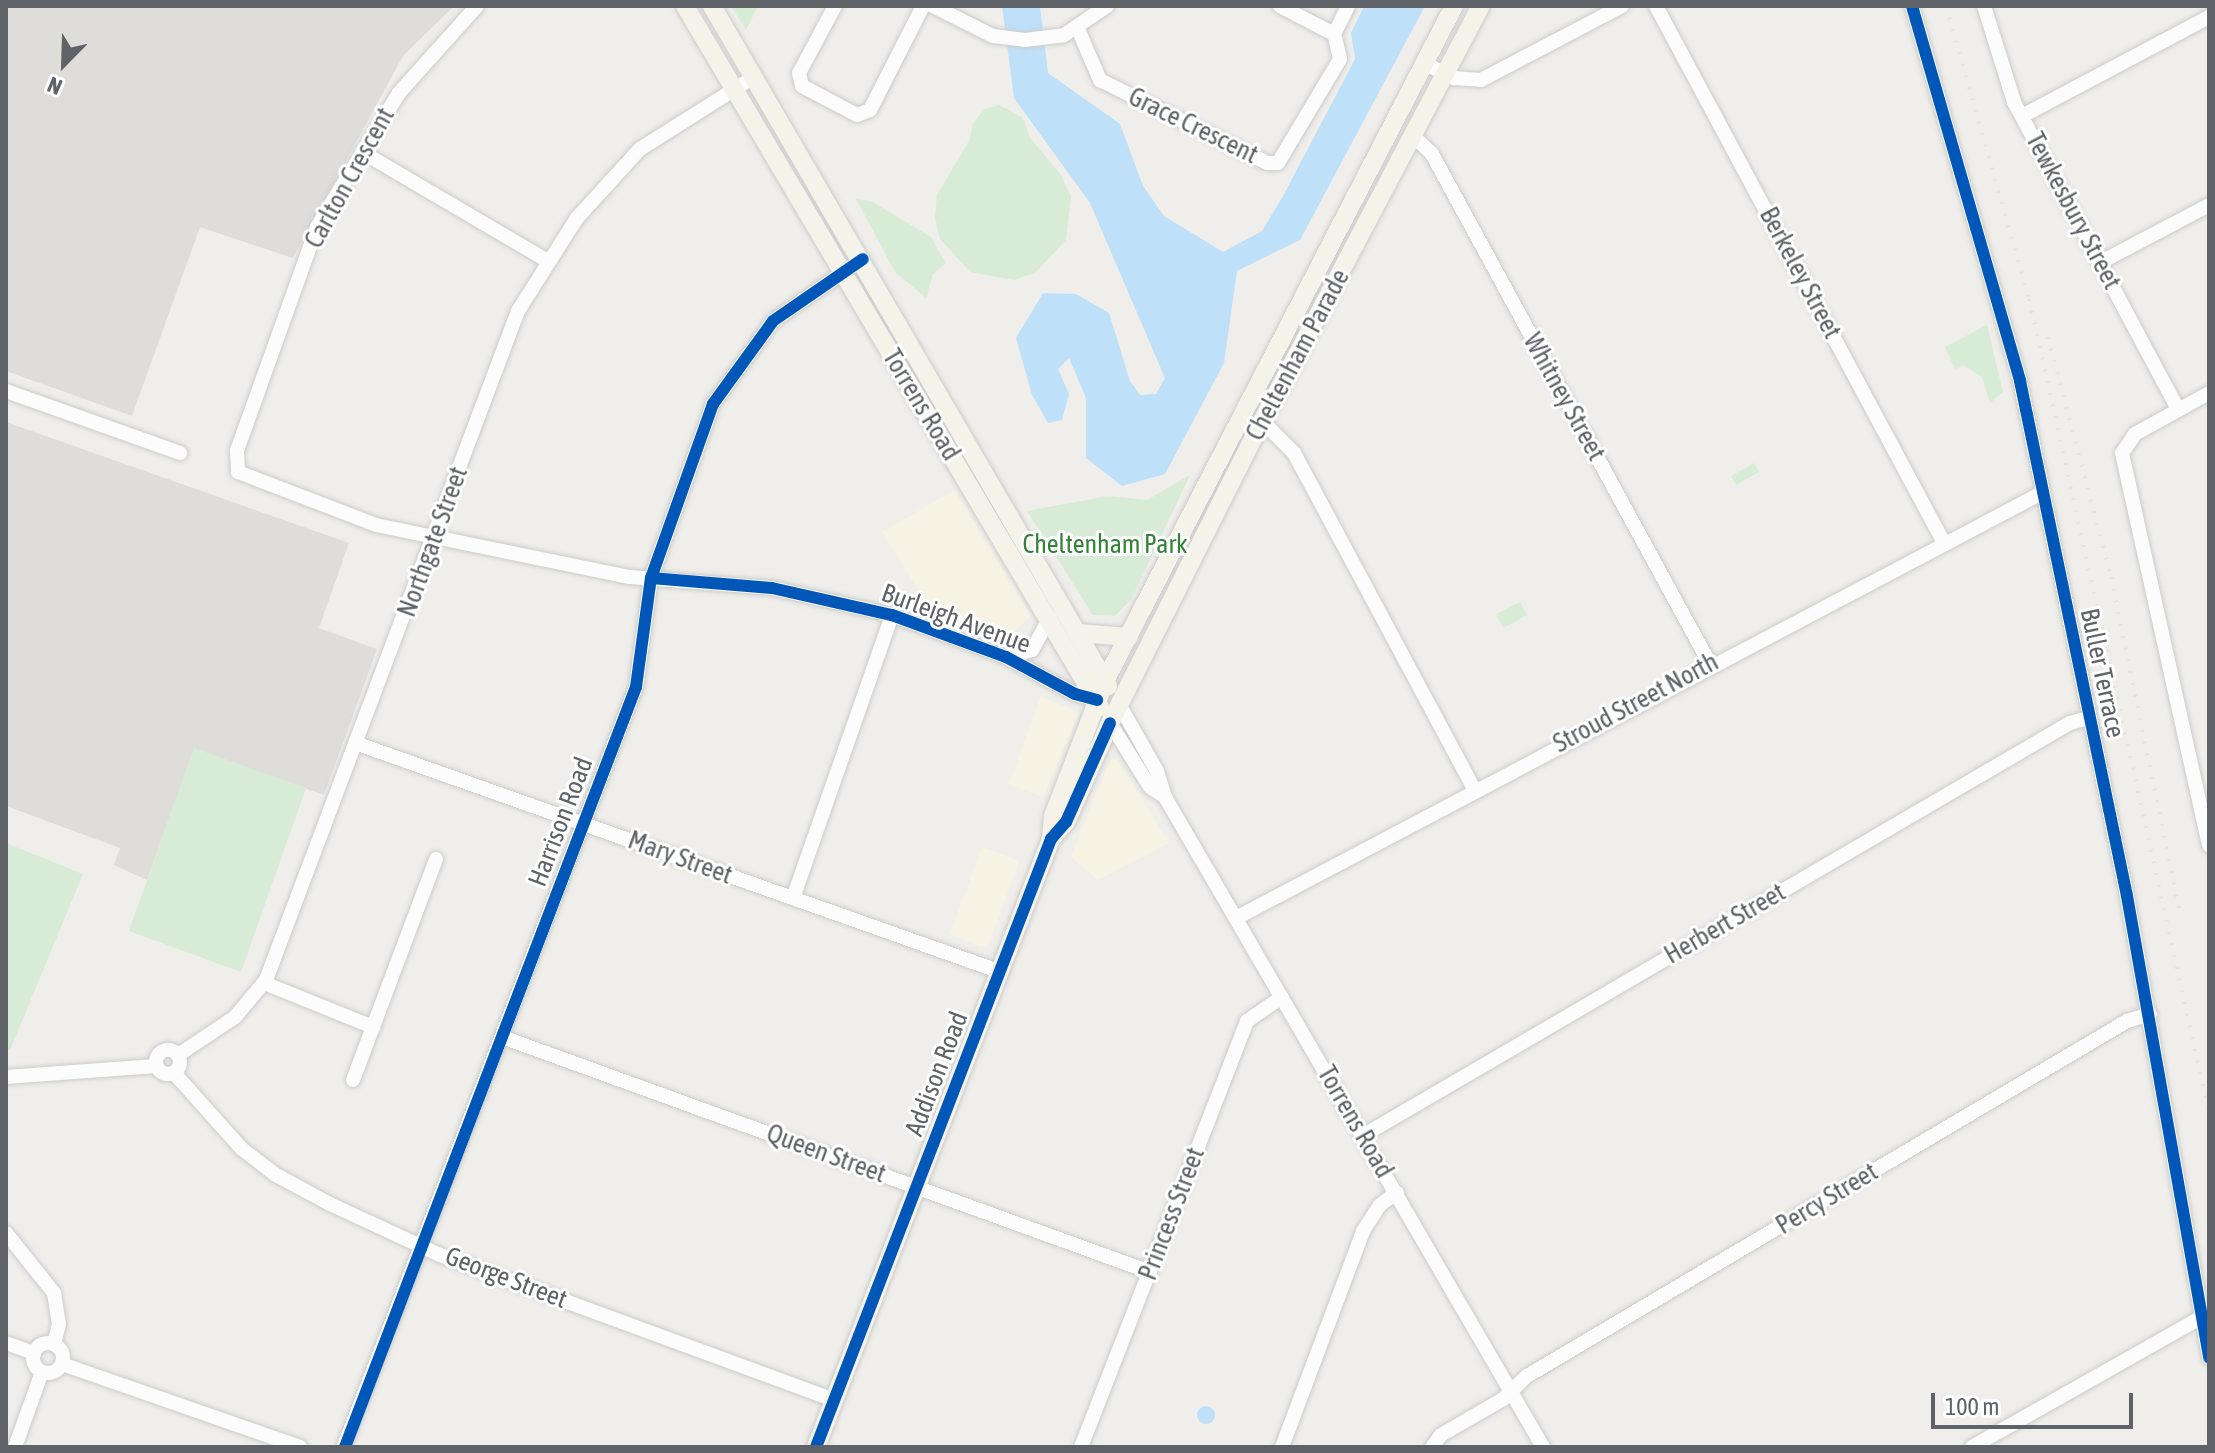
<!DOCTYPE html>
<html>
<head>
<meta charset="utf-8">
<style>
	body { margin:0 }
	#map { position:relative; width:2215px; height:1453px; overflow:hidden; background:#efeeea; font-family:"Asap Condensed",sans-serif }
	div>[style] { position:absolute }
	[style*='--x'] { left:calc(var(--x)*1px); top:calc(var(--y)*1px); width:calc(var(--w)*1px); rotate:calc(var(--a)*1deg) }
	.commercial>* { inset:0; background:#f7f3e4 }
	.industrial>* { inset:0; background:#dfddda }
	.green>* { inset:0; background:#d8ebd6 }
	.water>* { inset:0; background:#bfe0f9 }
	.round { border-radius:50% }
	.roads { filter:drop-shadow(0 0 2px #cbcccc) drop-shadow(0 0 2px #cbcccc) }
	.minor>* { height:14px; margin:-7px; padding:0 7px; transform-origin:7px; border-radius:7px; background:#fdfcfc }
	.minor>.ring { margin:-7px; padding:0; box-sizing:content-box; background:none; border:14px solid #fdfcfc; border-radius:50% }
	.major>* { height:18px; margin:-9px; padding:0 9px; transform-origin:9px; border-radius:9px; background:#f4f2e9 }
	.rail>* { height:4px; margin-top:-2px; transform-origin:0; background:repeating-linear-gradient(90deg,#e4e4e4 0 2px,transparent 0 12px) }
	.cycleway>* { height:12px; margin:-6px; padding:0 6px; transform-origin:6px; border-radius:6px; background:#0057b8 }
	span { translate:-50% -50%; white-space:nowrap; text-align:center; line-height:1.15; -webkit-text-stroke:6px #fff; paint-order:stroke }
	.street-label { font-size:26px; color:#5f6368 }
	.park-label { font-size:26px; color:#348238 }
	.frame { position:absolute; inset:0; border:8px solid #5f6368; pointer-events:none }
	.north { position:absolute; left:24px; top:24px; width:80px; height:80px; -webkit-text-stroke:6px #fff; paint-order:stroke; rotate:203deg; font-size:22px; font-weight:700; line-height:32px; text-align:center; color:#5f6368 }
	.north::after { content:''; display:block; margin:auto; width:28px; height:36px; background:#5f6368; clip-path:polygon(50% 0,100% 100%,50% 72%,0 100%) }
	.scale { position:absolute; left:1931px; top:1393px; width:202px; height:36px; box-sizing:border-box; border:4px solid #5f6368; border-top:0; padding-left:10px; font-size:24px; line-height:28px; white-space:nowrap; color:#5f6368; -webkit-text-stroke:6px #fff; paint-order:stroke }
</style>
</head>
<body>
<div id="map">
	<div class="commercial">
		<i style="clip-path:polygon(955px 490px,1031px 617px,1004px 639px,911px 606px,918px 589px,882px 532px)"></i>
		<i style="clip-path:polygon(1041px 696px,1079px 713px,1043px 797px,1009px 784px)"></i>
		<i style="clip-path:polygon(1117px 758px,1169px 843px,1098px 880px,1071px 857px,1110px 760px)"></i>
		<i style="clip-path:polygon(982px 847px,1019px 861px,989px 944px,981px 947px,950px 934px)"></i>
	</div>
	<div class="industrial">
		<i style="clip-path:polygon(6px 6px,454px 6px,403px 56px,293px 258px,200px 227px,132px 416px,6px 371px)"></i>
		<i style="clip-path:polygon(6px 422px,349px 543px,319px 628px,377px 649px,324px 795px,194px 749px,147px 880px,114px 865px,120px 848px,6px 806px)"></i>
	</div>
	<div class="green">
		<i style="clip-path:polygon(731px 6px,758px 6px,746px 30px)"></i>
		<i style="clip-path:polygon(999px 105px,1023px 118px,1030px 138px,1061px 175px,1071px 196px,1066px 240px,1035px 273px,1014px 280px,970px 272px,940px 239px,935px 217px,937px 195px,970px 139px,973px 123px,985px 109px)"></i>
		<i style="clip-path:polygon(856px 199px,871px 201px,931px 237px,946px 263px,933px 274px,926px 298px,895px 272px)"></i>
		<i style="clip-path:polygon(1987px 325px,2003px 392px,1990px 403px,1982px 377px,1964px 365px,1955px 369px,1945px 347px)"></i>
		<i style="clip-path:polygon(1754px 463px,1759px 472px,1736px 485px,1731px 476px)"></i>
		<i style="clip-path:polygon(1190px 475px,1132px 598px,1115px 616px,1093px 615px,1027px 511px,1108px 496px,1147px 500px)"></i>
		<i style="clip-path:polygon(1520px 602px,1527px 615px,1503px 628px,1496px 614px)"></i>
		<i style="clip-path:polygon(194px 748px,306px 788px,241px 972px,129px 931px)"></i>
		<i style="clip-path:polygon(6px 843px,83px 874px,10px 1050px,6px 1048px)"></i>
	</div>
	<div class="water">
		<i style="clip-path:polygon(1002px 6px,1040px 6px,1048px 73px,1120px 124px,1143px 186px,1164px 216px,1223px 252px,1262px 231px,1283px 196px,1355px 59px,1351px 33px,1364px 6px,1425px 6px,1300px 240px,1237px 271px,1224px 363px,1165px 474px,1122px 486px,1086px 458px,1086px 398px,1069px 358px,1058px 369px,1069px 394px,1062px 420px,1048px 423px,1032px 395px,1016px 338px,1043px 293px,1076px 294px,1109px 313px,1130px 381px,1140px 395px,1156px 394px,1165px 378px,1090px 203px,1014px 98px)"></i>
		<i class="round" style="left:1197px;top:1406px;width:18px;height:18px"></i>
	</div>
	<div class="roads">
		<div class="minor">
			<i style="--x:477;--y:6;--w:117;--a:131.9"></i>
			<i style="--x:399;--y:93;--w:157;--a:121.5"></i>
			<i style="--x:317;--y:227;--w:238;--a:109.7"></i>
			<i style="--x:237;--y:451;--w:21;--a:87"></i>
			<i style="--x:238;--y:472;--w:148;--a:21"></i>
			<i style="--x:376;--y:525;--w:259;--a:11.6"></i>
			<i style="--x:630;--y:577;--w:142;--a:4.4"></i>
			<i style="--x:772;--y:588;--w:123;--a:12.7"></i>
			<i style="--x:892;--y:615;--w:121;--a:20.2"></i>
			<i style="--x:1006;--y:657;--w:78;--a:28.2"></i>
			<i style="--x:1075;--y:694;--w:23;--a:15"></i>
			<i style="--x:835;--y:6;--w:76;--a:118.2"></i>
			<i style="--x:799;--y:73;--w:13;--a:77"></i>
			<i style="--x:802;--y:86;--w:62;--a:27.8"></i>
			<i style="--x:857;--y:115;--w:14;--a:-21"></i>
			<i style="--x:870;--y:110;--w:117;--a:-63"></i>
			<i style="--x:933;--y:6;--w:67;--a:26.6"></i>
			<i style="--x:993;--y:36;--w:32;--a:7"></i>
			<i style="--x:1025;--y:40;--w:39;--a:-7"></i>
			<i style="--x:1064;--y:35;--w:52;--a:-34"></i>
			<i style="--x:1656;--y:6;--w:607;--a:61.79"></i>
			<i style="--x:1912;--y:6;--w:390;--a:73.9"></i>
			<i style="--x:2020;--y:381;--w:526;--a:78.26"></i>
			<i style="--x:2127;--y:896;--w:469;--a:79.9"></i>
			<i style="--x:1984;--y:6;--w:101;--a:72.6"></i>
			<i style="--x:2014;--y:102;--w:348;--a:61.9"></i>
			<i style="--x:1078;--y:29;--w:56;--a:66.7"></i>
			<i style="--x:1100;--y:80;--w:186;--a:26.4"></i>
			<i style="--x:1267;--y:163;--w:11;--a:0"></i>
			<i style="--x:1278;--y:163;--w:121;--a:-59.2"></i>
			<i style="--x:1340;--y:59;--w:26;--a:-103"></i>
			<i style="--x:1334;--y:34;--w:61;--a:-152.6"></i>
			<i style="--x:1334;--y:34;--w:31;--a:-63"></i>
			<i style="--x:1424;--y:63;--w:34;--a:27"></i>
			<i style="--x:1454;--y:78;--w:27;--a:4"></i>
			<i style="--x:1481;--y:80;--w:159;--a:-27.7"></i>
			<i style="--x:2022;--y:116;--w:212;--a:-27.9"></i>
			<i style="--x:1413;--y:136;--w:26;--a:43"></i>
			<i style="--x:1432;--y:154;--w:581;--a:61.41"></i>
			<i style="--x:362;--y:152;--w:216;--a:30.4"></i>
			<i style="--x:2101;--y:262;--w:122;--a:-27.8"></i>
			<i style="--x:6;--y:391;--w:185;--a:19.6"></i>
			<i style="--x:2209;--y:393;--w:85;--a:151"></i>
			<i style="--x:2135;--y:434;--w:23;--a:124"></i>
			<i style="--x:2122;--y:453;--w:402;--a:77.5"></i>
			<i style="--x:1262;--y:421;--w:45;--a:45"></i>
			<i style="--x:1294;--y:453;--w:381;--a:61.8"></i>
			<i style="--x:1007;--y:657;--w:26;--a:-16"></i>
			<i style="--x:1032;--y:650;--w:37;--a:-61"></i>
			<i style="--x:1120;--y:706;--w:75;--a:60.4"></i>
			<i style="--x:1157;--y:771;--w:27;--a:73"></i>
			<i style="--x:1165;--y:797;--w:752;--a:59.82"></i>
			<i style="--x:1110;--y:723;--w:75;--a:58"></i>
			<i style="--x:1150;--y:787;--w:18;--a:34"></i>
			<i style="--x:358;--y:744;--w:682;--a:19.52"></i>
			<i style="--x:793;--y:898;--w:300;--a:-70.7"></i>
			<i style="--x:1236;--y:918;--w:909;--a:-27.81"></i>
			<i style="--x:264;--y:983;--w:118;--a:22"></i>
			<i style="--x:502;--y:1037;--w:689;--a:19.93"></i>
			<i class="ring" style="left:156px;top:1050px;width:10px;height:10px"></i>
			<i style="--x:178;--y:1055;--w:69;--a:-33.7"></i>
			<i style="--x:235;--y:1017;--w:48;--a:-50"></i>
			<i style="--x:266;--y:980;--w:715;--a:-69.36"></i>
			<i style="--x:518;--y:311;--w:110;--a:-57.6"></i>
			<i style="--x:577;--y:218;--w:93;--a:-47.6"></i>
			<i style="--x:640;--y:149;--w:135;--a:-32.3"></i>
			<i style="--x:174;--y:1073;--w:102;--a:48.2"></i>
			<i style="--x:242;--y:1149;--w:43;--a:37.4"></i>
			<i style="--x:276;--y:1175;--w:61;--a:28.2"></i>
			<i style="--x:330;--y:1204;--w:121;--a:24.9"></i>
			<i style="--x:440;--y:1255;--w:420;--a:20.2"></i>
			<i style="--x:6;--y:1077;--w:150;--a:-4.2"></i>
			<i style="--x:353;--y:1080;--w:236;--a:-69.4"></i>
			<i style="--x:1364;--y:1135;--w:817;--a:-30.27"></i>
			<i style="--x:2070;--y:723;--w:20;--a:-15"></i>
			<i style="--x:6;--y:1233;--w:77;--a:51.3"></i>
			<i style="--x:54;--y:1293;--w:31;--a:81"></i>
			<i style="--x:59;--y:1324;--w:21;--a:104"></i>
			<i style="--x:6;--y:1343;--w:30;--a:20"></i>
			<i class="ring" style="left:33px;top:1343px;width:16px;height:16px"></i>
			<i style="--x:62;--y:1364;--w:252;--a:19.2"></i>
			<i style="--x:344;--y:1446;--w:813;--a:-68.96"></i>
			<i style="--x:636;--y:687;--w:110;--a:-82.2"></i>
			<i style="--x:651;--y:578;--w:185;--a:-70.4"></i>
			<i style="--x:713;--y:404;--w:102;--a:-54.1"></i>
			<i style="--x:773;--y:321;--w:109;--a:-34.6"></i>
			<i style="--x:15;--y:1447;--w:80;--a:-70.2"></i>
			<i style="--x:1081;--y:1447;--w:457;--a:-68.7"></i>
			<i style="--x:1247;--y:1021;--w:42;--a:-34.4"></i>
			<i style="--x:1282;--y:1447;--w:231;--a:-69.4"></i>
			<i style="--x:1363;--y:1231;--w:31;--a:-57"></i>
			<i style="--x:1380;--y:1205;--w:21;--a:-37"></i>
			<i style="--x:1432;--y:1447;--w:15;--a:-53"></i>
			<i style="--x:1441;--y:1435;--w:72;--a:-30.1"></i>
			<i style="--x:1503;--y:1399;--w:33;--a:-44"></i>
			<i style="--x:1527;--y:1376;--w:697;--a:-30.61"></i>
			<i style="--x:2127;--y:1021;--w:24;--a:-17"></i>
			<i style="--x:1972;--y:1447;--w:264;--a:-29.5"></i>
		</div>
		<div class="major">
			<i style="--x:685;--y:6;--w:815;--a:59.37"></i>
			<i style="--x:712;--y:6;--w:787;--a:59.79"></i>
			<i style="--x:1077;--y:633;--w:52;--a:4.4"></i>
			<i style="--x:1051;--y:839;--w:23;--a:-49"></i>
			<i style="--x:1066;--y:822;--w:108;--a:-66"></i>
			<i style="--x:1110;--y:723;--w:338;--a:-63.3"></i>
			<i style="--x:1262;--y:421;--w:469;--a:-62.2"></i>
			<i style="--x:816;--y:1447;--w:652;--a:-68.87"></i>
			<i style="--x:1051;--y:839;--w:23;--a:-85"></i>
			<i style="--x:1053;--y:816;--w:145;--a:-68.9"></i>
			<i style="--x:1105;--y:681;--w:760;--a:-62.66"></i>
		</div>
	</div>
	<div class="rail">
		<i style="--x:1946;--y:6;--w:305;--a:74.2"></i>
		<i style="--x:2029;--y:299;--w:834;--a:77.53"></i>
		<i style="--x:2048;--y:337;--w:248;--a:75.3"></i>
		<i style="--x:2111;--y:577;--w:344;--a:78.4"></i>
	</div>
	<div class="cycleway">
		<i style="--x:1912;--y:6;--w:390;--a:73.9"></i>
		<i style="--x:2020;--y:381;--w:526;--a:78.26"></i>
		<i style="--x:2127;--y:896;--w:469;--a:79.9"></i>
		<i style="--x:651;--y:578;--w:121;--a:4.7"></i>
		<i style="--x:772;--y:588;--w:123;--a:12.7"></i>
		<i style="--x:892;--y:615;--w:121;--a:20.2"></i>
		<i style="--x:1006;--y:657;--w:78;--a:28.2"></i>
		<i style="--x:1075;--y:694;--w:23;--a:15"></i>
		<i style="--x:345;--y:1447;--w:814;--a:-69.05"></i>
		<i style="--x:636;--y:687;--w:110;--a:-82.2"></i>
		<i style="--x:651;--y:578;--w:185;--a:-70.4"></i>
		<i style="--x:713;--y:404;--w:102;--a:-54.1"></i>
		<i style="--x:773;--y:321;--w:109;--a:-34.6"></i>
		<i style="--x:816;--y:1447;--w:652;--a:-68.87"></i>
		<i style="--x:1051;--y:839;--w:23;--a:-49"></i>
		<i style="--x:1066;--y:822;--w:108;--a:-66"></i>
	</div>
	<div class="street-label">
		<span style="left:1193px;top:126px;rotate:26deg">Grace Crescent</span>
		<span style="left:350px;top:178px;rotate:-61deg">Carlton Crescent</span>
		<span style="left:2073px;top:211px;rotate:62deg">Tewkesbury Street</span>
		<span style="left:1800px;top:273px;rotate:62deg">Berkeley Street</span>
		<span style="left:1298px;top:355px;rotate:-62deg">Cheltenham Parade</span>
		<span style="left:1564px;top:397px;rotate:61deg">Whitney Street</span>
		<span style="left:921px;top:405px;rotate:59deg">Torrens Road</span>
		<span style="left:433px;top:542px;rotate:-70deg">Northgate Street</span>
		<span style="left:956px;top:619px;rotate:20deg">Burleigh Avenue</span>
		<span style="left:2102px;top:673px;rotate:78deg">Buller Terrace</span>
		<span style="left:1636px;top:703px;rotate:-28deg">Stroud Street North</span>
		<span style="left:561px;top:822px;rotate:-69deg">Harrison Road</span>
		<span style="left:680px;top:858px;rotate:20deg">Mary Street</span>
		<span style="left:1725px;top:924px;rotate:-30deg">Herbert Street</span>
		<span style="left:937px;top:1074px;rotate:-69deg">Addison Road</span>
		<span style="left:1355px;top:1122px;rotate:60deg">Torrens Road</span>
		<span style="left:826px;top:1154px;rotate:20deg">Queen Street</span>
		<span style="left:1827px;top:1199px;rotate:-31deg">Percy Street</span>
		<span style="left:1172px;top:1214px;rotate:-69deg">Princess Street</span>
		<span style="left:506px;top:1278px;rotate:21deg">George Street</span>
	</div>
	<div class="park-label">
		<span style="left:1105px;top:545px">Cheltenham Park</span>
	</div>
	<div class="frame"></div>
	<div class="north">N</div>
	<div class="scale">100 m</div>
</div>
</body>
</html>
